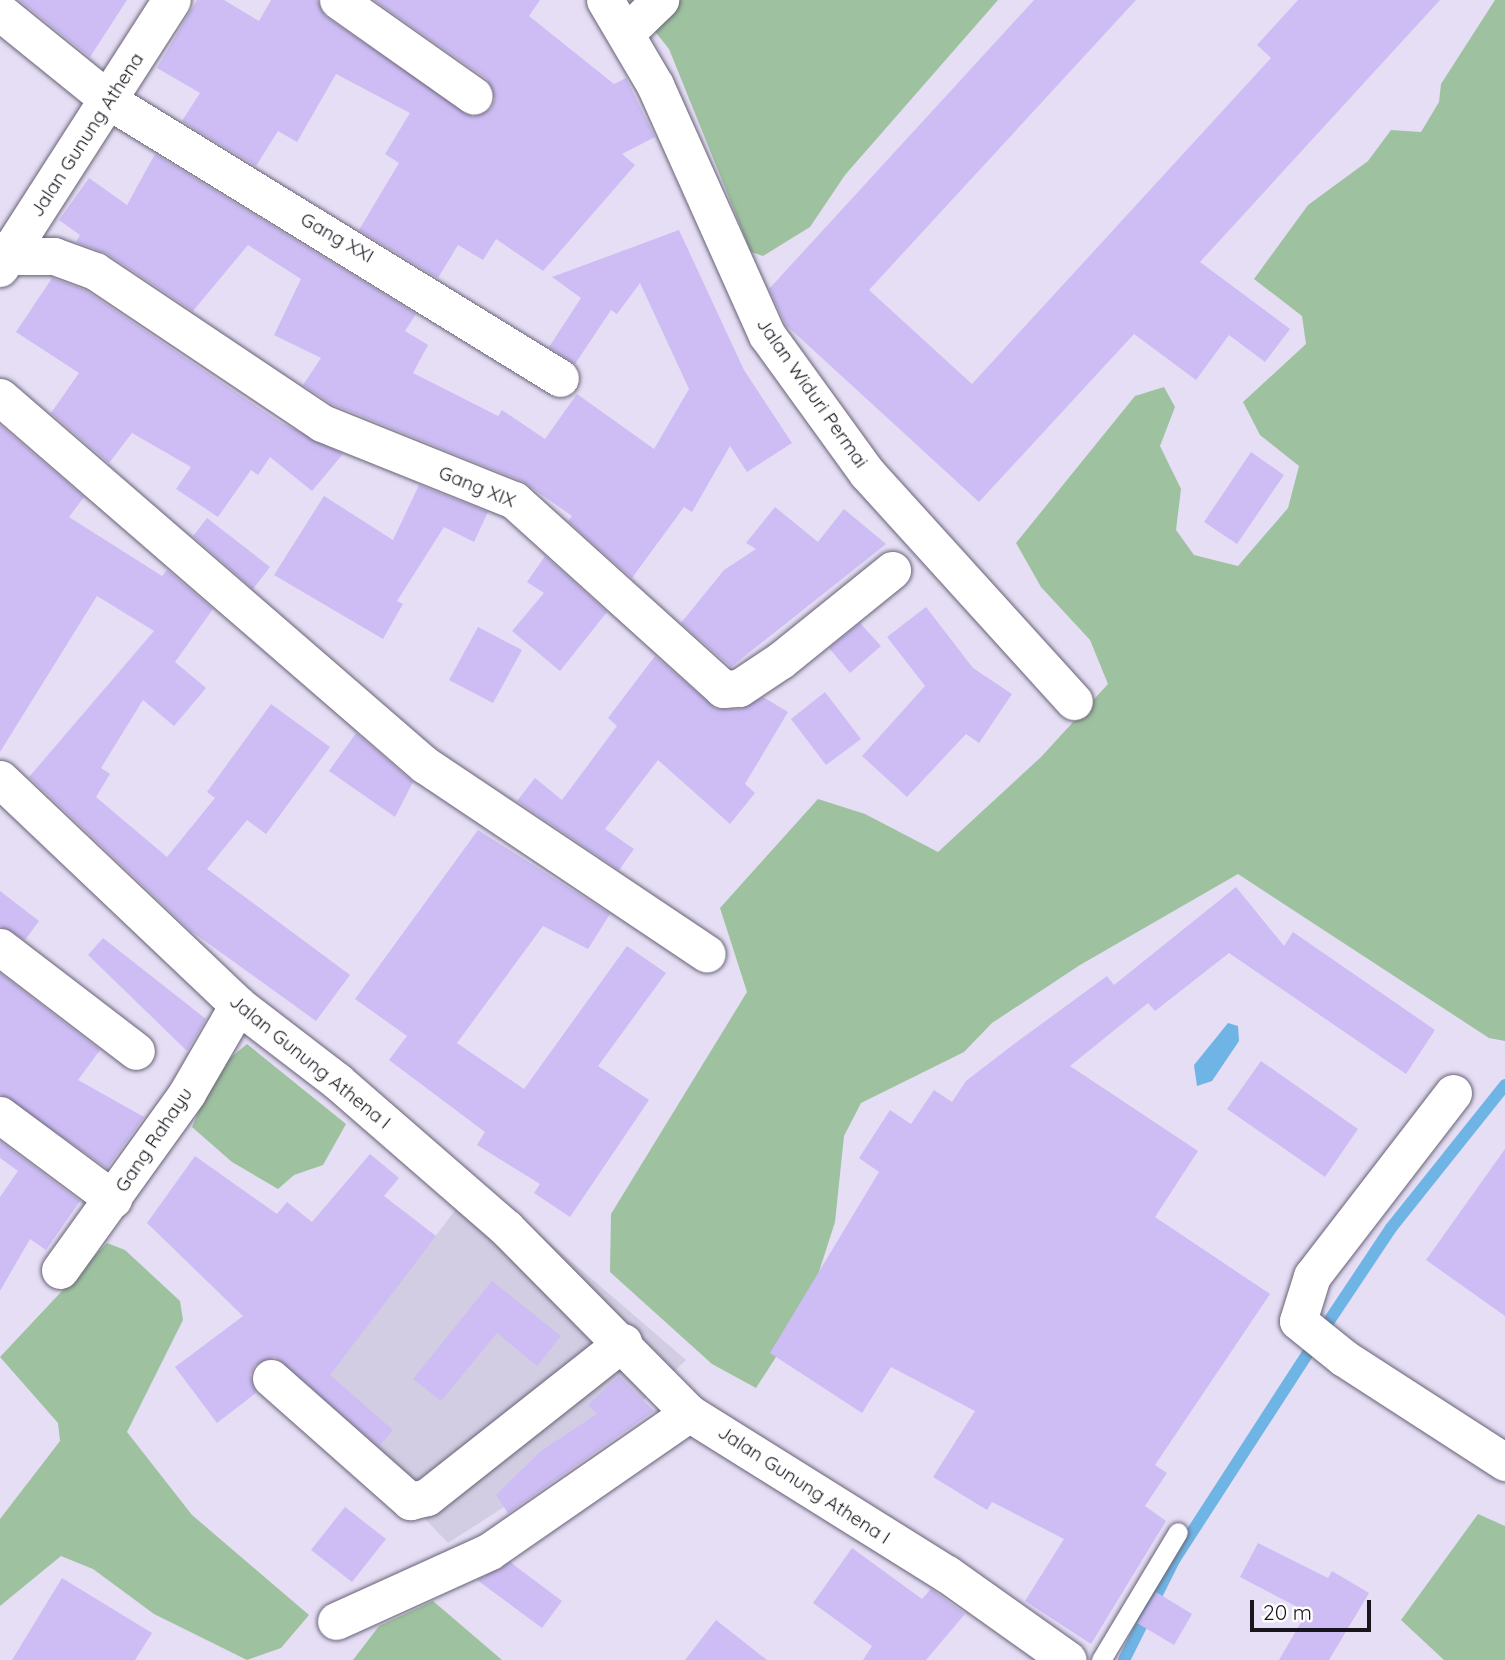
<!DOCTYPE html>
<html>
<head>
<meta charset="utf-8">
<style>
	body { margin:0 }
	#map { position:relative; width:1505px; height:1660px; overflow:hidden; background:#e5def5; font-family:Quicksand,sans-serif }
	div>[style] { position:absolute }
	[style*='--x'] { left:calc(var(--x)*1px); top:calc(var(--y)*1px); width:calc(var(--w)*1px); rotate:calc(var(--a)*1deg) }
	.commercial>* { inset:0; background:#d2cde3 }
	.green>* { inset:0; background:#9ec29f }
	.water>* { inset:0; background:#6eb4e4 }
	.stream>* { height:12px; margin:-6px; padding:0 6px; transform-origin:6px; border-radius:6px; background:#6eb4e4 }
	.building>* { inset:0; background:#cebdf5 }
	.roads { filter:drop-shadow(0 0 2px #686276) drop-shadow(0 0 2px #686276) }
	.lane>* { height:19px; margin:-9.5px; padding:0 9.5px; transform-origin:9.5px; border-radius:9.5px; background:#fff }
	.street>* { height:37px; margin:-18.5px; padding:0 18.5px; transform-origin:18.5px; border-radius:18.5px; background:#fff }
	.secondary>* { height:38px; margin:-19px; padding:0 19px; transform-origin:19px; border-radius:19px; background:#fff }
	span { translate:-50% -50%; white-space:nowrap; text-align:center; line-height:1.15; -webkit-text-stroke:5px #fff; paint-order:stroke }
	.street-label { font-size:19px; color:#18151d }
	.scale { position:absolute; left:1250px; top:1600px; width:121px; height:32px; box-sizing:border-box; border:4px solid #18151d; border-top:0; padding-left:9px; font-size:21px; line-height:24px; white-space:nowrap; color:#18151d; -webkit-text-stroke:5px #fff; paint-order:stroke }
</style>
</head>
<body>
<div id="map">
	<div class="commercial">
		<i style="clip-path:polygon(478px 1181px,686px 1360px,584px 1456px,448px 1543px,310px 1398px)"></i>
	</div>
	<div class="green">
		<i style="clip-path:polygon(630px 0,998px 0,845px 175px,810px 227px,763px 256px,751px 252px,669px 49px)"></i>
		<i style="clip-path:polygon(1495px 0,1505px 0,1505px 1041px,1489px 1038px,1238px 874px,1080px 965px,992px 1023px,964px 1052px,861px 1103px,844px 1136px,835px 1222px,807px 1309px,756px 1388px,712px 1364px,610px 1272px,611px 1214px,747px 992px,720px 908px,818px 799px,865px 814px,938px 852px,1041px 757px,1108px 684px,1090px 640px,1041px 587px,1016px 543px,1135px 396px,1164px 387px,1175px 407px,1160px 446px,1181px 489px,1176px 530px,1194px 555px,1238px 566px,1288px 508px,1299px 466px,1260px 435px,1243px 402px,1306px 344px,1302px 316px,1254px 279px,1308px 205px,1368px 161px,1391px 130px,1421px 132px,1439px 102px,1441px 84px)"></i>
		<i style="clip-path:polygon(247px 1044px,346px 1124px,323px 1165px,294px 1175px,278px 1189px,232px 1162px,192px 1127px,217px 1069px)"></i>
		<i style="clip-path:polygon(107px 1243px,125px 1250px,180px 1301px,183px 1320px,127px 1432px,192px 1515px,309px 1615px,281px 1648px,247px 1660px,154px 1614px,93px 1569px,61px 1556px,0 1606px,0 1519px,60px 1441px,58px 1423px,0 1357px)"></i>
		<i style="clip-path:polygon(1478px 1514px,1505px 1526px,1505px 1660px,1444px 1660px,1401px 1620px)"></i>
		<i style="clip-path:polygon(433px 1601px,502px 1660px,353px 1660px,379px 1626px)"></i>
	</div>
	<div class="water">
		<i style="clip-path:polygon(1228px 1023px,1238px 1026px,1239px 1041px,1212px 1081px,1197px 1086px,1194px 1065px)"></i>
	</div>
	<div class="stream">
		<i style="--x:1124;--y:1660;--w:112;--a:-63.4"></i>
		<i style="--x:1174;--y:1560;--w:252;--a:-57.1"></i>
		<i style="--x:1311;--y:1348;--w:144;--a:-56.3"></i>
		<i style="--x:1391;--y:1228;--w:183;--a:-51.4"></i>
	</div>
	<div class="building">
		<i style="clip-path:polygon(19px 0,127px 0,90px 57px)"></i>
		<i style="clip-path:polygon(197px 0,224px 0,259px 21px,271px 0,317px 0,326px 17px,473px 117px,491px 109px,495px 99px,487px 79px,374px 0,540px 0,529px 16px,614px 84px,626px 78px,655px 137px,622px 154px,635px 165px,543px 271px,496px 239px,483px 260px,458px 245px,438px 278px,359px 230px,399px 163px,385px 154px,410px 113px,336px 74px,297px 142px,278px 131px,256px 166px,182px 121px,200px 93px,157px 68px)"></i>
		<i style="clip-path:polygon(1034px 0,1136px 0,869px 290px,972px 384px,1271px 58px,1257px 45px,1298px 0,1440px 0,1200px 262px,1290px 329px,1265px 362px,1229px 335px,1196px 380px,1134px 334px,979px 502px,786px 325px,769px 289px)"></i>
		<i style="clip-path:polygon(155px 154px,416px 314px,405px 331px,428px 345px,413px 373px,498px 416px,502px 410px,545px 439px,577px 394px,654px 449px,689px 389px,640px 283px,617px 314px,611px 310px,575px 364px,549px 347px,581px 298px,552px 277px,679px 230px,744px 370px,792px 443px,747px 472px,730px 446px,692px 512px,684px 507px,632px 578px,568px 521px,572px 516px,522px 481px,332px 404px,303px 385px,321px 358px,274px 335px,301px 279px,248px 245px,193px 311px,106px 253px,76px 242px,80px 235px,59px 220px,89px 178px,127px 205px)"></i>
		<i style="clip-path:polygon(52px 278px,85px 290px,278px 421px,343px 454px,312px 491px,270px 457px,258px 475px,251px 470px,218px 517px,176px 489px,191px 467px,132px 433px,109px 463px,51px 413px,79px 373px,16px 332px)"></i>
		<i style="clip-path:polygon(0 425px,84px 497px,69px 517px,162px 576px,167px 570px,213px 609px,175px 662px,206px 688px,174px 726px,143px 700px,101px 768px,110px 774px,96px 797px,167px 857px,215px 798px,207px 792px,271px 704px,330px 747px,266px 834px,247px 820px,207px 869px,350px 975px,316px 1021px,191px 931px,29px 777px,154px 631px,97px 596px,0 752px)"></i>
		<i style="clip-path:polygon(1251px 452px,1284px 475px,1237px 544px,1204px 522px)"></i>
		<i style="clip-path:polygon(419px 485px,488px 512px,474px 542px,444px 527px,397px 601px,403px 604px,383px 639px,274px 575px,324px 496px,393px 540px)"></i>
		<i style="clip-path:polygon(775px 507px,818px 542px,844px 509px,886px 544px,731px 667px,681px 623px,724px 570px,756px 549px,746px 543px)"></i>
		<i style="clip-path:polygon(207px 518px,270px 567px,253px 589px,193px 536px)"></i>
		<i style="clip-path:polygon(545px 556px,607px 612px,560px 671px,512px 631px,544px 593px,527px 582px)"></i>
		<i style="clip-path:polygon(926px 607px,973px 668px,1012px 694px,979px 743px,966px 734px,907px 797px,862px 756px,925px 686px,887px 637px)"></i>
		<i style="clip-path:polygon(860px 623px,881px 646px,850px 673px,829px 648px)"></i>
		<i style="clip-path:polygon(478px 627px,522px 650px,493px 703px,449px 680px)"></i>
		<i style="clip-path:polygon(655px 656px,716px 709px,741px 709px,763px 697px,788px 712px,745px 784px,755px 793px,730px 824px,658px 760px,605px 829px,634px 849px,619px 870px,517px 801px,535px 778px,562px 800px,617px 726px,608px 718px)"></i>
		<i style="clip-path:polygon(825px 692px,861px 739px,826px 765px,791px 719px)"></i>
		<i style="clip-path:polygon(356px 733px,413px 782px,395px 817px,329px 771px)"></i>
		<i style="clip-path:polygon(478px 830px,610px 914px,588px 949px,543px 926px,457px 1043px,524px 1089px,627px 946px,666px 973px,598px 1066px,649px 1100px,570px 1217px,534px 1193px,540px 1184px,477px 1145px,485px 1132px,389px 1060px,407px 1036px,355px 999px)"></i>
		<i style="clip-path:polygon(1236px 887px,1284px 946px,1293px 932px,1435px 1030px,1406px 1074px,1229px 953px,1155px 1011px,1148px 1003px,1070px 1066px,1198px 1151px,1155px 1217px,1270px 1294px,1155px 1465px,1167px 1473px,1145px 1506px,1166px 1521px,1091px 1644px,1025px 1601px,1064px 1539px,992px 1502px,987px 1510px,933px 1477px,975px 1411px,891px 1367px,862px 1413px,770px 1353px,879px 1172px,859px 1158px,890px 1110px,911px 1124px,934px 1090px,952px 1102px,966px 1081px,1014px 1044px,1107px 976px,1114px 985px)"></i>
		<i style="clip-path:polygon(0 891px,39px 921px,25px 940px,0 926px)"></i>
		<i style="clip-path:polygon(103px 938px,206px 1019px,187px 1051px,88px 955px)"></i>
		<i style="clip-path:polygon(0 973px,100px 1050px,78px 1080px,144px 1117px,107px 1168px,0 1094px)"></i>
		<i style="clip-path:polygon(1261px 1061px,1358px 1129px,1325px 1177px,1227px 1109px)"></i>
		<i style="clip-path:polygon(0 1141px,80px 1201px,46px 1250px,30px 1239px,0 1291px,0 1197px,18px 1171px,0 1158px)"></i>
		<i style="clip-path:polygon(1505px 1149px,1505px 1316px,1426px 1260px)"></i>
		<i style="clip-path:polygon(370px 1154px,399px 1178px,384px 1196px,436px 1236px,330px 1375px,393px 1430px,379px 1446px,275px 1357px,255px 1365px,250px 1375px,256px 1393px,217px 1423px,175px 1367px,243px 1316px,147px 1223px,195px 1156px,277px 1214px,287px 1202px,312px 1222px)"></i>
		<i style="clip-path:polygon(492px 1281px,561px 1336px,537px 1366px,497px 1333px,441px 1401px,413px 1379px)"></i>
		<i style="clip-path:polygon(619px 1376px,654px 1411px,508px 1513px,496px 1495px,541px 1451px,597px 1414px,588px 1405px)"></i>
		<i style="clip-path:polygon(345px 1507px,386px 1539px,352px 1582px,311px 1550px)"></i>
		<i style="clip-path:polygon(1258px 1543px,1328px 1578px,1332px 1571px,1369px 1593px,1329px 1660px,1279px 1660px,1307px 1612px,1240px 1577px)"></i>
		<i style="clip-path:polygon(852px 1548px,922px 1599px,931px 1589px,965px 1614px,926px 1660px,863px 1660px,872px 1646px,813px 1603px)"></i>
		<i style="clip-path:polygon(510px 1562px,562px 1601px,542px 1628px,477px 1580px)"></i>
		<i style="clip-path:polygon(62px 1578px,152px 1633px,135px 1660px,12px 1660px)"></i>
		<i style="clip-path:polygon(1156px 1592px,1192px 1614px,1174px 1645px,1137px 1623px)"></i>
		<i style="clip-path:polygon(716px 1620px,767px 1660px,685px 1660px)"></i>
	</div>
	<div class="roads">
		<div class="lane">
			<i style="--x:1101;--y:1660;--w:149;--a:-59"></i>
		</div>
		<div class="street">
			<i style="--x:338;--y:0;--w:166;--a:35.2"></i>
			<i style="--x:605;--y:0;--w:99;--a:59.5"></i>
			<i style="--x:655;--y:85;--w:274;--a:65.9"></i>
			<i style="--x:767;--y:335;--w:170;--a:54.1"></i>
			<i style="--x:867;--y:473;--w:308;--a:47.8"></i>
			<i style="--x:0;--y:12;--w:143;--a:39"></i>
			<i style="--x:111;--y:102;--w:527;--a:31.58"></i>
			<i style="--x:628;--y:31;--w:45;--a:-44.1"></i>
			<i style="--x:0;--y:250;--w:10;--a:37"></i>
			<i style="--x:8;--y:256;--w:46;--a:0"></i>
			<i style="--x:54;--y:256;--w:44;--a:20.1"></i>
			<i style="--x:95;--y:271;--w:273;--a:33.8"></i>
			<i style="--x:322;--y:423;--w:207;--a:21.9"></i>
			<i style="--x:514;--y:500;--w:282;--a:42.1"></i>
			<i style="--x:723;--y:689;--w:16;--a:-4"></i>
			<i style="--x:739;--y:688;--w:50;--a:-33.7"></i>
			<i style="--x:781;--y:660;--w:143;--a:-39"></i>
			<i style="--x:0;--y:397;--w:562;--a:40.89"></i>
			<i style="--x:425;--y:765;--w:339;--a:33.8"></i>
			<i style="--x:0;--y:779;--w:328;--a:43.5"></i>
			<i style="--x:238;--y:1005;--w:125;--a:37.5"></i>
			<i style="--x:337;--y:1081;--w:224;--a:41"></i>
			<i style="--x:506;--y:1228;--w:260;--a:45.3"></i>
			<i style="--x:689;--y:1413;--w:304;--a:32"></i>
			<i style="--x:947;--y:1574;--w:148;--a:35.4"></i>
			<i style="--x:0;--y:947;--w:171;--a:37.4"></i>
			<i style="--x:1453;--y:1093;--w:231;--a:127.6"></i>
			<i style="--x:1312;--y:1276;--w:47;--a:107.3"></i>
			<i style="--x:1298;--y:1321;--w:59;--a:38.8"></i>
			<i style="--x:1344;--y:1358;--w:192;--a:32.9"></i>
			<i style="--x:0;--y:1115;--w:141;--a:36.6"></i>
			<i style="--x:60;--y:1270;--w:218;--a:-54.3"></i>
			<i style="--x:187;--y:1093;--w:102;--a:-59.9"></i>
			<i style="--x:271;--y:1378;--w:186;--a:41.5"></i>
			<i style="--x:410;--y:1501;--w:17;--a:-13"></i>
			<i style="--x:427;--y:1497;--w:250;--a:-38.3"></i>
			<i style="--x:336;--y:1621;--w:169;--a:-24.4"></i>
			<i style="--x:490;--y:1551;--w:242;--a:-34.7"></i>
		</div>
		<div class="secondary">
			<i style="--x:0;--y:268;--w:318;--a:-57.3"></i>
		</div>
	</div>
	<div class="street-label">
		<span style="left:87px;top:135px;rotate:-57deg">Jalan Gunung Athena</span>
		<span style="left:337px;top:238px;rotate:30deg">Gang XXI</span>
		<span style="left:812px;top:393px;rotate:55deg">Jalan Widuri Permai</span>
		<span style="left:477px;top:487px;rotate:22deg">Gang XIX</span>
		<span style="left:310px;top:1062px;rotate:39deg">Jalan Gunung Athena I</span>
		<span style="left:154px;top:1140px;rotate:-56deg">Gang Rahayu</span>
		<span style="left:804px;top:1485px;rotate:33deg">Jalan Gunung Athena I</span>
	</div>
	<div class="scale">20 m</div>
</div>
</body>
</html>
